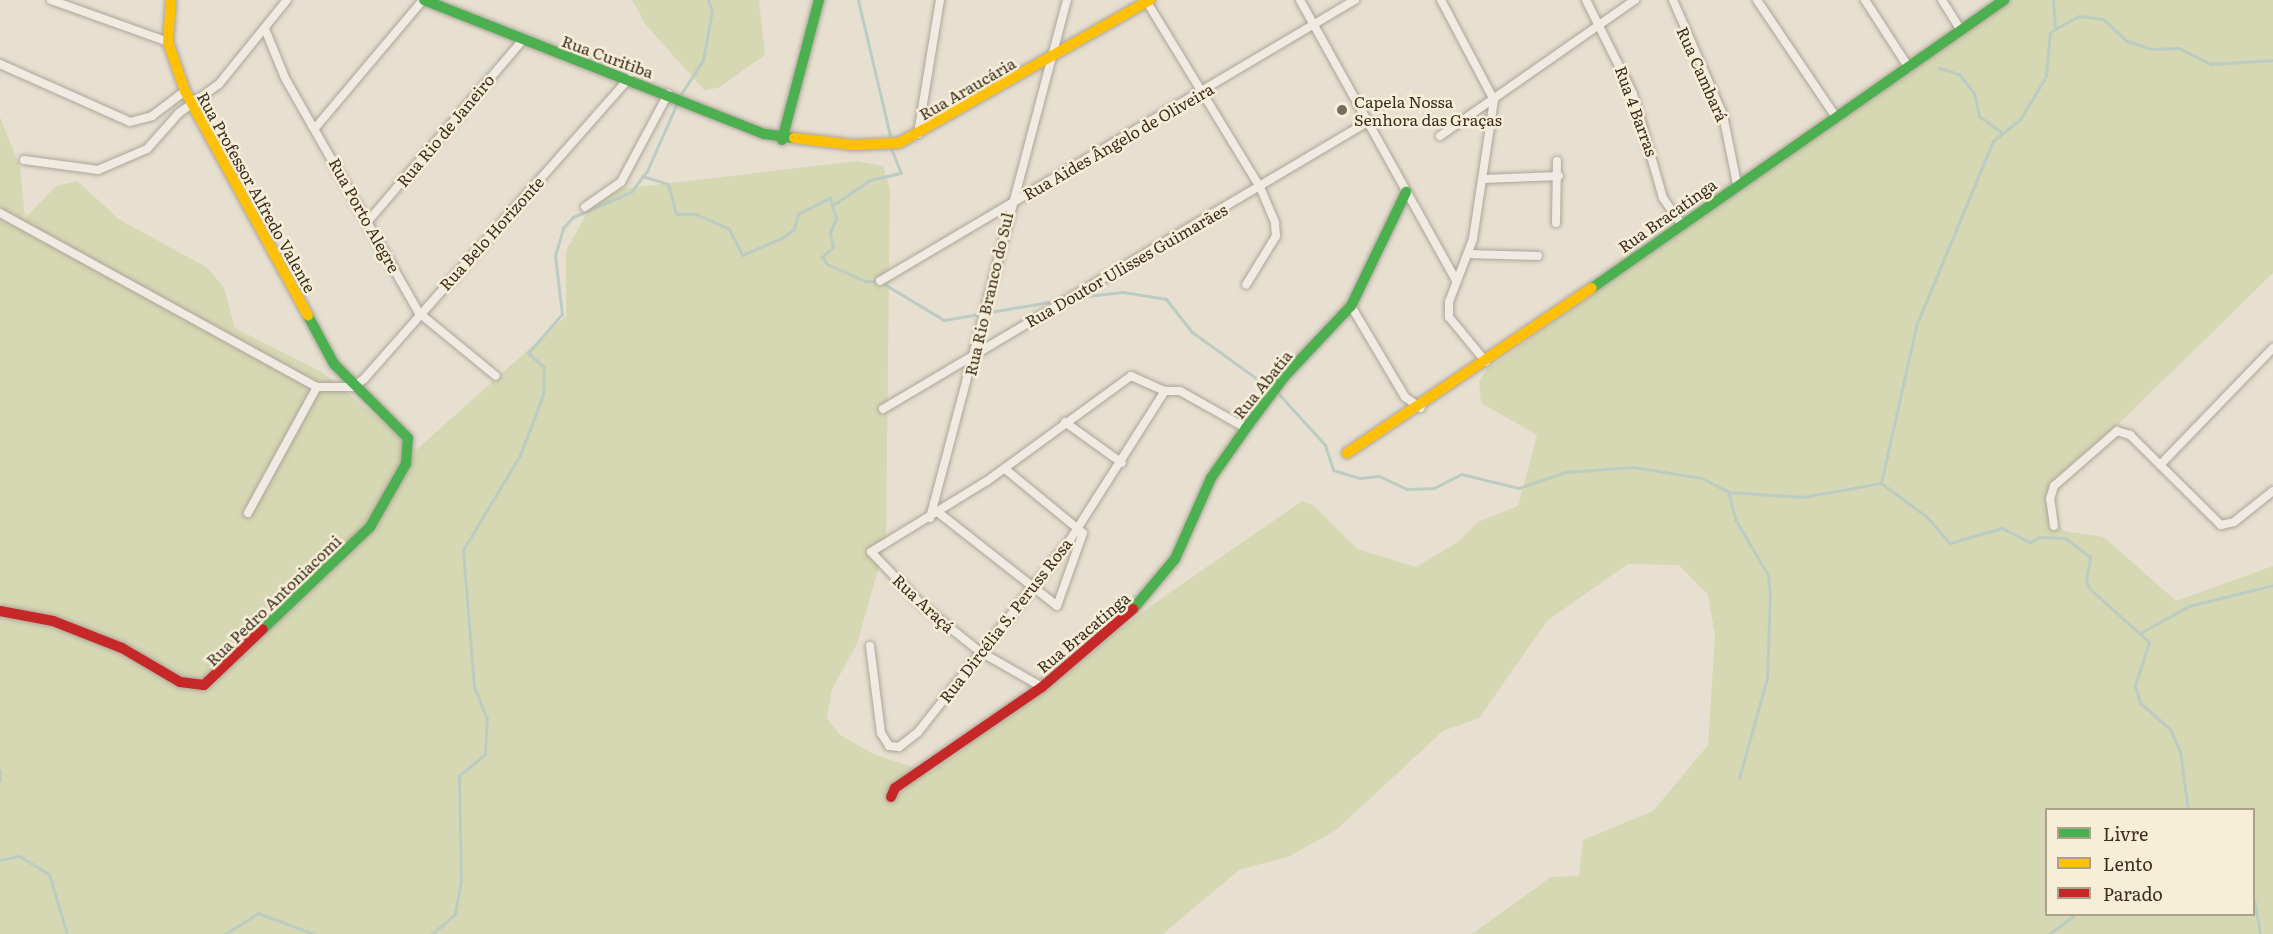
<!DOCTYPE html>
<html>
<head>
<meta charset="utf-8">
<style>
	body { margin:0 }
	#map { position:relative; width:2273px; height:934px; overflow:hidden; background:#e7e0d1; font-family:Literata,serif }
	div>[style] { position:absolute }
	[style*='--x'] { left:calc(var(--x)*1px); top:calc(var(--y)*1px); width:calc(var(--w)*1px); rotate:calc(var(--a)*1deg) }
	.green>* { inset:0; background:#d6d7b3 }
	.stream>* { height:3px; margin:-1.5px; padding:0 1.5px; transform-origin:1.5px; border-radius:1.5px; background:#bcccc2 }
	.roads { filter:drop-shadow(0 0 2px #ada599) drop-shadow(0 0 2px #ada599) }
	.street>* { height:8px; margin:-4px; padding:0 4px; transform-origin:4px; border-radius:4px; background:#efebe3 }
	.fast>* { height:10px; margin:-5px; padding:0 5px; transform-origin:5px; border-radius:5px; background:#4caf50 }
	.slow>* { height:10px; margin:-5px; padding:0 5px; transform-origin:5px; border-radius:5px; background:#ffc107 }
	.jam>* { height:10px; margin:-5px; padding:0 5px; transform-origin:5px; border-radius:5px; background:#c62828 }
	.dots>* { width:16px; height:16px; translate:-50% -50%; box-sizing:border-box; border:3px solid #f7eed8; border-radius:50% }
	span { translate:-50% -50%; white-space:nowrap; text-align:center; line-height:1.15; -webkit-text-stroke:5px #f7eed8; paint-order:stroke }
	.street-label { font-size:16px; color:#3d2e20 }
	.poi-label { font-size:16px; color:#3d2e20 }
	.left { translate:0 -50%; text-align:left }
	.legend { position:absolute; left:2045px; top:808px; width:210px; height:108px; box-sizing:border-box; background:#f7eed8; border:2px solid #ada18e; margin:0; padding:8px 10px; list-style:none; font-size:18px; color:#3d2e20 }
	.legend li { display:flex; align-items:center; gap:12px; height:30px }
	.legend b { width:30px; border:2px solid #ada18e }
</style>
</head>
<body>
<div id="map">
	<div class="green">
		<i style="clip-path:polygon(632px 0,759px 0,765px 55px,718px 88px,704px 90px,646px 25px)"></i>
		<i style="clip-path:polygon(evenodd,2004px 0,2273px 0,2273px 273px,2053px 488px,2056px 522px,2064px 531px,2104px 537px,2176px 601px,2273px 566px,2273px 934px,1472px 934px,1551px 877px,1579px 876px,1583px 840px,1653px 811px,1708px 745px,1715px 635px,1708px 595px,1679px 565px,1628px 564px,1548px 620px,1479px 718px,1443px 731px,1336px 830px,1290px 856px,1239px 870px,1163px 934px,0 934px,0 117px,20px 167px,25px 218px,56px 186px,77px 181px,120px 220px,208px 268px,224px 288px,235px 328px,323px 373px,416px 450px,566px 316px,566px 251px,589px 209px,612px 190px,857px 161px,883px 166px,890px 189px,886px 542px,857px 644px,832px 689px,827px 718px,839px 734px,873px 754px,930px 773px,1155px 603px,1302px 501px,1314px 506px,1357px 549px,1416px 567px,1458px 542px,1478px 522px,1518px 506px,1537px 435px,1481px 403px,1479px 382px,1486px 370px,2004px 0,2046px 810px,2254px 810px,2254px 914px,2046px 914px,2046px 810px)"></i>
	</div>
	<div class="stream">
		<i style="--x:858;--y:0;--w:139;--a:76.7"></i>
		<i style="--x:2053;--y:0;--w:29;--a:86"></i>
		<i style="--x:1939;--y:68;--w:21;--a:17"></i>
		<i style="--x:1959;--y:74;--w:24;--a:52"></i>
		<i style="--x:1974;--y:93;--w:24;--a:78"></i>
		<i style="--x:1979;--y:116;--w:27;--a:36"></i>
		<i style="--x:679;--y:97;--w:44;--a:-57"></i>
		<i style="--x:703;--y:60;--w:51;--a:-79.8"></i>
		<i style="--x:712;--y:10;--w:11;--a:-112"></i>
		<i style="--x:642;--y:176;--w:27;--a:17"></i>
		<i style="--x:668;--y:184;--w:31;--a:75"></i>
		<i style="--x:676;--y:214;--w:20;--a:0"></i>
		<i style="--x:696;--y:214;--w:36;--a:24"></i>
		<i style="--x:729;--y:229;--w:29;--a:63"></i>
		<i style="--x:742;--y:255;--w:43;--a:-23"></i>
		<i style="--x:782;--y:238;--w:15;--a:-37"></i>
		<i style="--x:794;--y:229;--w:16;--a:-75"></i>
		<i style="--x:798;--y:214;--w:36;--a:-27"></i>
		<i style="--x:830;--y:198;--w:22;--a:74"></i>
		<i style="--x:836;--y:219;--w:14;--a:115"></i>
		<i style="--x:830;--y:232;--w:15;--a:79"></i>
		<i style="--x:833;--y:247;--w:15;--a:138"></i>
		<i style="--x:822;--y:257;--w:9;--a:54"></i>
		<i style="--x:827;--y:264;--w:42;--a:24.1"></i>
		<i style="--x:865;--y:281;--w:14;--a:0"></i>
		<i style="--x:879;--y:281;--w:76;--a:31"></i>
		<i style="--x:944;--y:320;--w:118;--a:-9.8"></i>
		<i style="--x:833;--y:205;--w:45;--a:-34"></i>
		<i style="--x:870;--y:180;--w:32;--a:-13"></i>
		<i style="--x:901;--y:173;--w:27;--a:-112"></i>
		<i style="--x:1079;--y:297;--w:44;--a:-6.5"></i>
		<i style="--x:1123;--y:292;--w:44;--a:9.2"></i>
		<i style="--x:1166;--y:299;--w:42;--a:51.8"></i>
		<i style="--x:1192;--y:332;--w:97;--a:35.8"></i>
		<i style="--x:1277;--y:392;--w:72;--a:47.8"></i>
		<i style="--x:1325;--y:445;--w:26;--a:72"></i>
		<i style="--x:1333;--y:470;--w:28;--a:17"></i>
		<i style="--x:1360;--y:478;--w:19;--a:-6"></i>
		<i style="--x:1379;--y:476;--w:31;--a:25"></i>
		<i style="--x:1407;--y:489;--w:27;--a:-2"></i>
		<i style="--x:1434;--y:488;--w:30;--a:-27"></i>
		<i style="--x:1461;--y:474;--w:60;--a:13.6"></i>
		<i style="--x:1519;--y:488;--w:49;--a:-19.2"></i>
		<i style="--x:1565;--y:472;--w:68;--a:-4.2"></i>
		<i style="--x:1633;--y:467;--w:70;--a:9.1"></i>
		<i style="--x:1702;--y:478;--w:30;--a:28"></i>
		<i style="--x:1728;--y:492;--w:75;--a:3.8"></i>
		<i style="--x:1803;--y:497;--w:79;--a:-10.2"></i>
		<i style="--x:1881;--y:483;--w:57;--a:36.5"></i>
		<i style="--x:1927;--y:517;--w:35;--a:49"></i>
		<i style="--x:1950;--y:543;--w:54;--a:-16.1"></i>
		<i style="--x:2002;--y:528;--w:31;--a:27"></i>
		<i style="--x:2030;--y:542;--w:10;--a:-29"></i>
		<i style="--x:2039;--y:537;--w:26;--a:2"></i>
		<i style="--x:2065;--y:538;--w:31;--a:37"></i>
		<i style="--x:2090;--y:557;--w:25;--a:99"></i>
		<i style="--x:2086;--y:582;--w:8;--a:60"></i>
		<i style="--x:2090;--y:589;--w:79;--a:41.9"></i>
		<i style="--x:2149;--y:642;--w:45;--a:108"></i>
		<i style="--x:2135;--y:685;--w:19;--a:74"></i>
		<i style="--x:2140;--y:703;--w:40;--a:41"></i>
		<i style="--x:2170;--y:729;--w:24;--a:66"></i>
		<i style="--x:2180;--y:751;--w:60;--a:82.3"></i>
		<i style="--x:1881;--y:483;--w:161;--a:-77.4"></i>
		<i style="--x:1916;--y:326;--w:200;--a:-67.4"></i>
		<i style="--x:1993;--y:141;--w:36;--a:-39"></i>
		<i style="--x:2021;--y:118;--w:49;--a:-59.2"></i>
		<i style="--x:2046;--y:76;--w:44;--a:-84.8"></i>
		<i style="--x:2050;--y:32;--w:33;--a:-29"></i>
		<i style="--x:2079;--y:16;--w:24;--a:7"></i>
		<i style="--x:2103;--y:19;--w:33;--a:43"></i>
		<i style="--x:2127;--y:41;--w:25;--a:18"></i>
		<i style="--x:2151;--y:49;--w:28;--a:-2"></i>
		<i style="--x:2179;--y:48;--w:36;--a:27"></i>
		<i style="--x:2211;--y:64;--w:62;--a:-3.7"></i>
		<i style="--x:1728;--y:492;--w:28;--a:75"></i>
		<i style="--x:1735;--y:519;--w:65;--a:59.5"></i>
		<i style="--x:1768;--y:575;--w:18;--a:84"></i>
		<i style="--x:1770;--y:593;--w:85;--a:92"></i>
		<i style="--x:1767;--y:678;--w:104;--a:105.6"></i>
		<i style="--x:2142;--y:632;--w:54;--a:-29"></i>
		<i style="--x:2189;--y:606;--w:87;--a:-14"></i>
		<i style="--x:0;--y:770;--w:10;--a:90"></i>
		<i style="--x:0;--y:860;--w:19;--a:-12"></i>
		<i style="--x:19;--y:856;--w:35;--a:31"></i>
		<i style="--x:49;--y:874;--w:63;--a:73.3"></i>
		<i style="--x:2254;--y:899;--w:36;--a:80"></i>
		<i style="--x:225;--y:934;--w:39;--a:-32"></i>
		<i style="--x:258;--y:913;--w:60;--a:20.6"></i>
		<i style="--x:432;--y:934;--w:30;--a:-41"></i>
		<i style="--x:455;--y:914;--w:35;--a:-80"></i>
		<i style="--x:461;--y:880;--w:104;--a:-91.1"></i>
		<i style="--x:459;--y:776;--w:34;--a:-40"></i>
		<i style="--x:485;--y:754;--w:35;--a:-87"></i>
		<i style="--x:487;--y:719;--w:35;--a:-112"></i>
		<i style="--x:474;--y:687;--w:137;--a:-94.6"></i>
		<i style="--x:463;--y:550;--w:111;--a:-59"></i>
		<i style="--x:520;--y:455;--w:64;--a:-69"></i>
		<i style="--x:543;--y:395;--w:28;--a:-88"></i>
		<i style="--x:544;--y:367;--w:21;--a:-139"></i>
		<i style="--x:528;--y:353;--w:52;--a:-48.9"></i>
		<i style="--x:562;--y:314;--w:58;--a:-96.9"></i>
		<i style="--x:555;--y:256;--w:29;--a:-74"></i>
		<i style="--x:563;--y:228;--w:15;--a:-48"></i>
		<i style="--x:573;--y:217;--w:63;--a:-23.3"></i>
		<i style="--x:631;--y:192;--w:26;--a:-53"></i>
		<i style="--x:647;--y:171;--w:74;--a:-66.2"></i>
		<i style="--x:2049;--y:934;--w:34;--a:-37"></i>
	</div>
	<div class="roads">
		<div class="street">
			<i style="--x:51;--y:0;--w:124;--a:19.7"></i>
			<i style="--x:1300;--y:0;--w:321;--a:60.9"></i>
			<i style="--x:1441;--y:0;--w:113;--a:62.1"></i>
			<i style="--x:1494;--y:100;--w:141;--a:98.6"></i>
			<i style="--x:1473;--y:239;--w:67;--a:110.9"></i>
			<i style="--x:1449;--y:302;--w:15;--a:90"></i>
			<i style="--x:1449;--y:317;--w:58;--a:50.6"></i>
			<i style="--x:1586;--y:0;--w:105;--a:63.4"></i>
			<i style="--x:1633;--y:94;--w:108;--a:73.9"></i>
			<i style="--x:1663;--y:198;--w:32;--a:55"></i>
			<i style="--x:1673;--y:0;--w:125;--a:66.5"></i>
			<i style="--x:1723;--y:115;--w:70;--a:78.5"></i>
			<i style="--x:1757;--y:0;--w:141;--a:56"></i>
			<i style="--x:1865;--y:0;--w:81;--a:57.1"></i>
			<i style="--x:1942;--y:0;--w:36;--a:58"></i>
			<i style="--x:1147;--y:2;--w:217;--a:58.6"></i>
			<i style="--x:1260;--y:187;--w:39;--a:67"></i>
			<i style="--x:1275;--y:223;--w:13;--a:86"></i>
			<i style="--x:1276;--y:236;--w:57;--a:121.5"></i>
			<i style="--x:265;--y:29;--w:53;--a:67.8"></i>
			<i style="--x:285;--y:78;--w:271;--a:60.3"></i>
			<i style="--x:419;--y:313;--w:99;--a:39.3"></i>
			<i style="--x:0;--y:64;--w:142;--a:24"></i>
			<i style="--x:130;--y:122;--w:23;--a:-15"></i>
			<i style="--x:152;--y:116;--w:41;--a:-37.1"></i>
			<i style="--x:316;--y:127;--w:166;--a:-49.9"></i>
			<i style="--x:918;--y:134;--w:136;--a:-80.7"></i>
			<i style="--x:1440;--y:136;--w:238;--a:-34.9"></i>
			<i style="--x:24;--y:160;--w:75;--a:7.7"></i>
			<i style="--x:98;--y:170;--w:53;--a:-23.2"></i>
			<i style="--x:147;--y:149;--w:48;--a:-48.4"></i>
			<i style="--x:179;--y:113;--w:49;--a:-35.9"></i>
			<i style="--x:219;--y:84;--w:108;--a:-51"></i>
			<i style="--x:1483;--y:179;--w:76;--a:-2.3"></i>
			<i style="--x:585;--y:207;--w:44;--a:-34.8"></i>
			<i style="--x:621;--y:182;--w:100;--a:-61.9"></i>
			<i style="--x:0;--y:213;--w:362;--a:28.8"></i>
			<i style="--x:369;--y:220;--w:235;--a:-49.5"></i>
			<i style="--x:1556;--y:223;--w:62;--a:-89.1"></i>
			<i style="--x:1468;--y:254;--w:70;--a:1.6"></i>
			<i style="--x:880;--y:281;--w:552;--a:-30.61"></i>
			<i style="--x:1351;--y:306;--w:106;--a:59.3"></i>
			<i style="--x:1405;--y:397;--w:19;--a:35"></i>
			<i style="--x:883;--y:409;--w:565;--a:-30.65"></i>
			<i style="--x:1065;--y:422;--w:70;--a:35.7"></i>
			<i style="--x:2160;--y:465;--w:163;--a:-46"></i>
			<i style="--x:248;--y:513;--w:144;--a:-61.3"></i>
			<i style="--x:317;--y:387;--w:36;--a:0"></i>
			<i style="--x:353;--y:387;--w:14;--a:-36"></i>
			<i style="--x:364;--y:379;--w:401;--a:-48.6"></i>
			<i style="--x:939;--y:513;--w:150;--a:38.2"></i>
			<i style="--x:1057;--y:606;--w:77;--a:-70.4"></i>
			<i style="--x:1083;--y:533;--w:101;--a:-140.6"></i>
			<i style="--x:930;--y:518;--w:536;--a:-75.19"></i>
			<i style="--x:2054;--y:526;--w:27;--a:-98"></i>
			<i style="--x:2050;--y:499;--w:14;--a:-73"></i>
			<i style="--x:2054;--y:486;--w:84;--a:-41.1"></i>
			<i style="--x:2117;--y:431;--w:14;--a:17"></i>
			<i style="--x:2130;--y:435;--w:128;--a:44.7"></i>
			<i style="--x:2221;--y:525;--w:13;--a:-13"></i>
			<i style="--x:2234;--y:522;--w:50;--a:-38.5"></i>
			<i style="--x:870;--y:646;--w:88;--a:82.8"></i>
			<i style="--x:881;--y:733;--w:15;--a:58"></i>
			<i style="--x:889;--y:746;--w:10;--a:6"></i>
			<i style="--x:899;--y:747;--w:24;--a:-38"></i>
			<i style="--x:918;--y:732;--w:245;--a:-51.6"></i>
			<i style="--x:1070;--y:540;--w:177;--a:-57.5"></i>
			<i style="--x:1042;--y:687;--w:73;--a:-150.3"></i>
			<i style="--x:979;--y:651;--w:70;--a:-141.3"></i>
			<i style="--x:924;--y:607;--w:76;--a:-133.9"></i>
			<i style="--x:871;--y:552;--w:136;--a:-31.5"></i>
			<i style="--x:987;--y:481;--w:178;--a:-36.1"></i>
			<i style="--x:1131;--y:376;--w:37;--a:24"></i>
			<i style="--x:1165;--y:391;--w:15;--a:0"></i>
			<i style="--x:1180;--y:391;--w:76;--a:29.3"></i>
		</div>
		<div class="fast">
			<i style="--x:424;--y:0;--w:366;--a:21.5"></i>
			<i style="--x:765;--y:134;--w:29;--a:8"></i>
			<i style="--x:782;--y:140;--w:145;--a:-75.2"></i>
			<i style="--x:1592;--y:288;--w:503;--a:-34.95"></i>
			<i style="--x:1133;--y:609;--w:65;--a:-50"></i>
			<i style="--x:1175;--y:559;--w:89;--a:-66"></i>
			<i style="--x:1211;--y:478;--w:61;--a:-55"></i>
			<i style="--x:1246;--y:428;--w:64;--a:-53.3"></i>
			<i style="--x:1284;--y:377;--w:98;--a:-46.7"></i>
			<i style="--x:1351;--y:306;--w:127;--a:-64.2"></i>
			<i style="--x:263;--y:629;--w:148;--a:-43.6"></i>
			<i style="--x:370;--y:527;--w:73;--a:-60.3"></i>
			<i style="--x:406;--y:464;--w:26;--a:-86"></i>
			<i style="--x:408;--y:438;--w:105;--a:-135"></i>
			<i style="--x:334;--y:364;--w:55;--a:-118.4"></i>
		</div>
		<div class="slow">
			<i style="--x:171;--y:0;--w:42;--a:94.1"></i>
			<i style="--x:168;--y:42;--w:52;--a:70.9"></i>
			<i style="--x:185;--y:91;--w:256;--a:61.3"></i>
			<i style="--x:794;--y:138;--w:60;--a:6.7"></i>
			<i style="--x:854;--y:145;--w:45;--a:-2.5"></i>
			<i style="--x:899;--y:143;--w:289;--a:-29.7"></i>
			<i style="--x:1347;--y:453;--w:295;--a:-34"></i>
		</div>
		<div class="jam">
			<i style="--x:0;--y:611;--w:54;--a:10.7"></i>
			<i style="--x:53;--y:621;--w:74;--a:21.4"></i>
			<i style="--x:122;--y:648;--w:67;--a:30.4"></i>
			<i style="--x:180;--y:682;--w:24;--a:7"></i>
			<i style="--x:204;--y:685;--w:81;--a:-43.5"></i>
			<i style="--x:891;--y:797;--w:10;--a:-66"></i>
			<i style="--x:895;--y:788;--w:178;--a:-34.5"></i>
			<i style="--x:1042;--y:687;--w:120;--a:-40.6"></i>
		</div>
	</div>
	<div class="dots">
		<i style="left:1342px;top:110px;background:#786c5e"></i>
	</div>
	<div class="street-label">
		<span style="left:608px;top:56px;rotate:20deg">Rua Curitiba</span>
		<span style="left:1703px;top:74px;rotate:66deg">Rua Cambará</span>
		<span style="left:967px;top:88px;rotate:-30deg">Rua Araucária</span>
		<span style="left:1637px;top:111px;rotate:70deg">Rua 4 Barras</span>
		<span style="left:445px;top:130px;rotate:-50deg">Rua Rio de Janeiro</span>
		<span style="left:1118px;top:141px;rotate:-30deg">Rua Aides Ângelo de Oliveira</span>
		<span style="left:257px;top:192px;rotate:61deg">Rua Professor Alfredo Valente</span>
		<span style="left:365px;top:215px;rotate:61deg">Rua Porto Alegre</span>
		<span style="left:1667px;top:215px;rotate:-35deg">Rua Bracatinga</span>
		<span style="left:491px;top:233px;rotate:-48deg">Rua Belo Horizonte</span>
		<span style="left:1126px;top:265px;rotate:-30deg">Rua Doutor Ulisses Guimarães</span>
		<span style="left:988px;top:294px;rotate:-77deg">Rua Rio Branco do Sul</span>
		<span style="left:1262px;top:384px;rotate:-51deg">Rua Abatia</span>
		<span style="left:273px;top:600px;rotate:-44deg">Rua Pedro Antoniacomi</span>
		<span style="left:924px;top:603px;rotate:43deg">Rua Araçá</span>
		<span style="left:1005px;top:620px;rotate:-52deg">Rua Dircélia S. Peruss Rosa</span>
		<span style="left:1083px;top:632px;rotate:-40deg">Rua Bracatinga</span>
	</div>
	<div class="poi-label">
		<span class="left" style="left:1354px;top:110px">Capela Nossa<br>Senhora das Graças</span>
	</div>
	<ul class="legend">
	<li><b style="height:8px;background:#4caf50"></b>Livre</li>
	<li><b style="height:8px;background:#ffc107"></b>Lento</li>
	<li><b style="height:8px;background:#c62828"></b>Parado</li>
	</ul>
</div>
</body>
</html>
